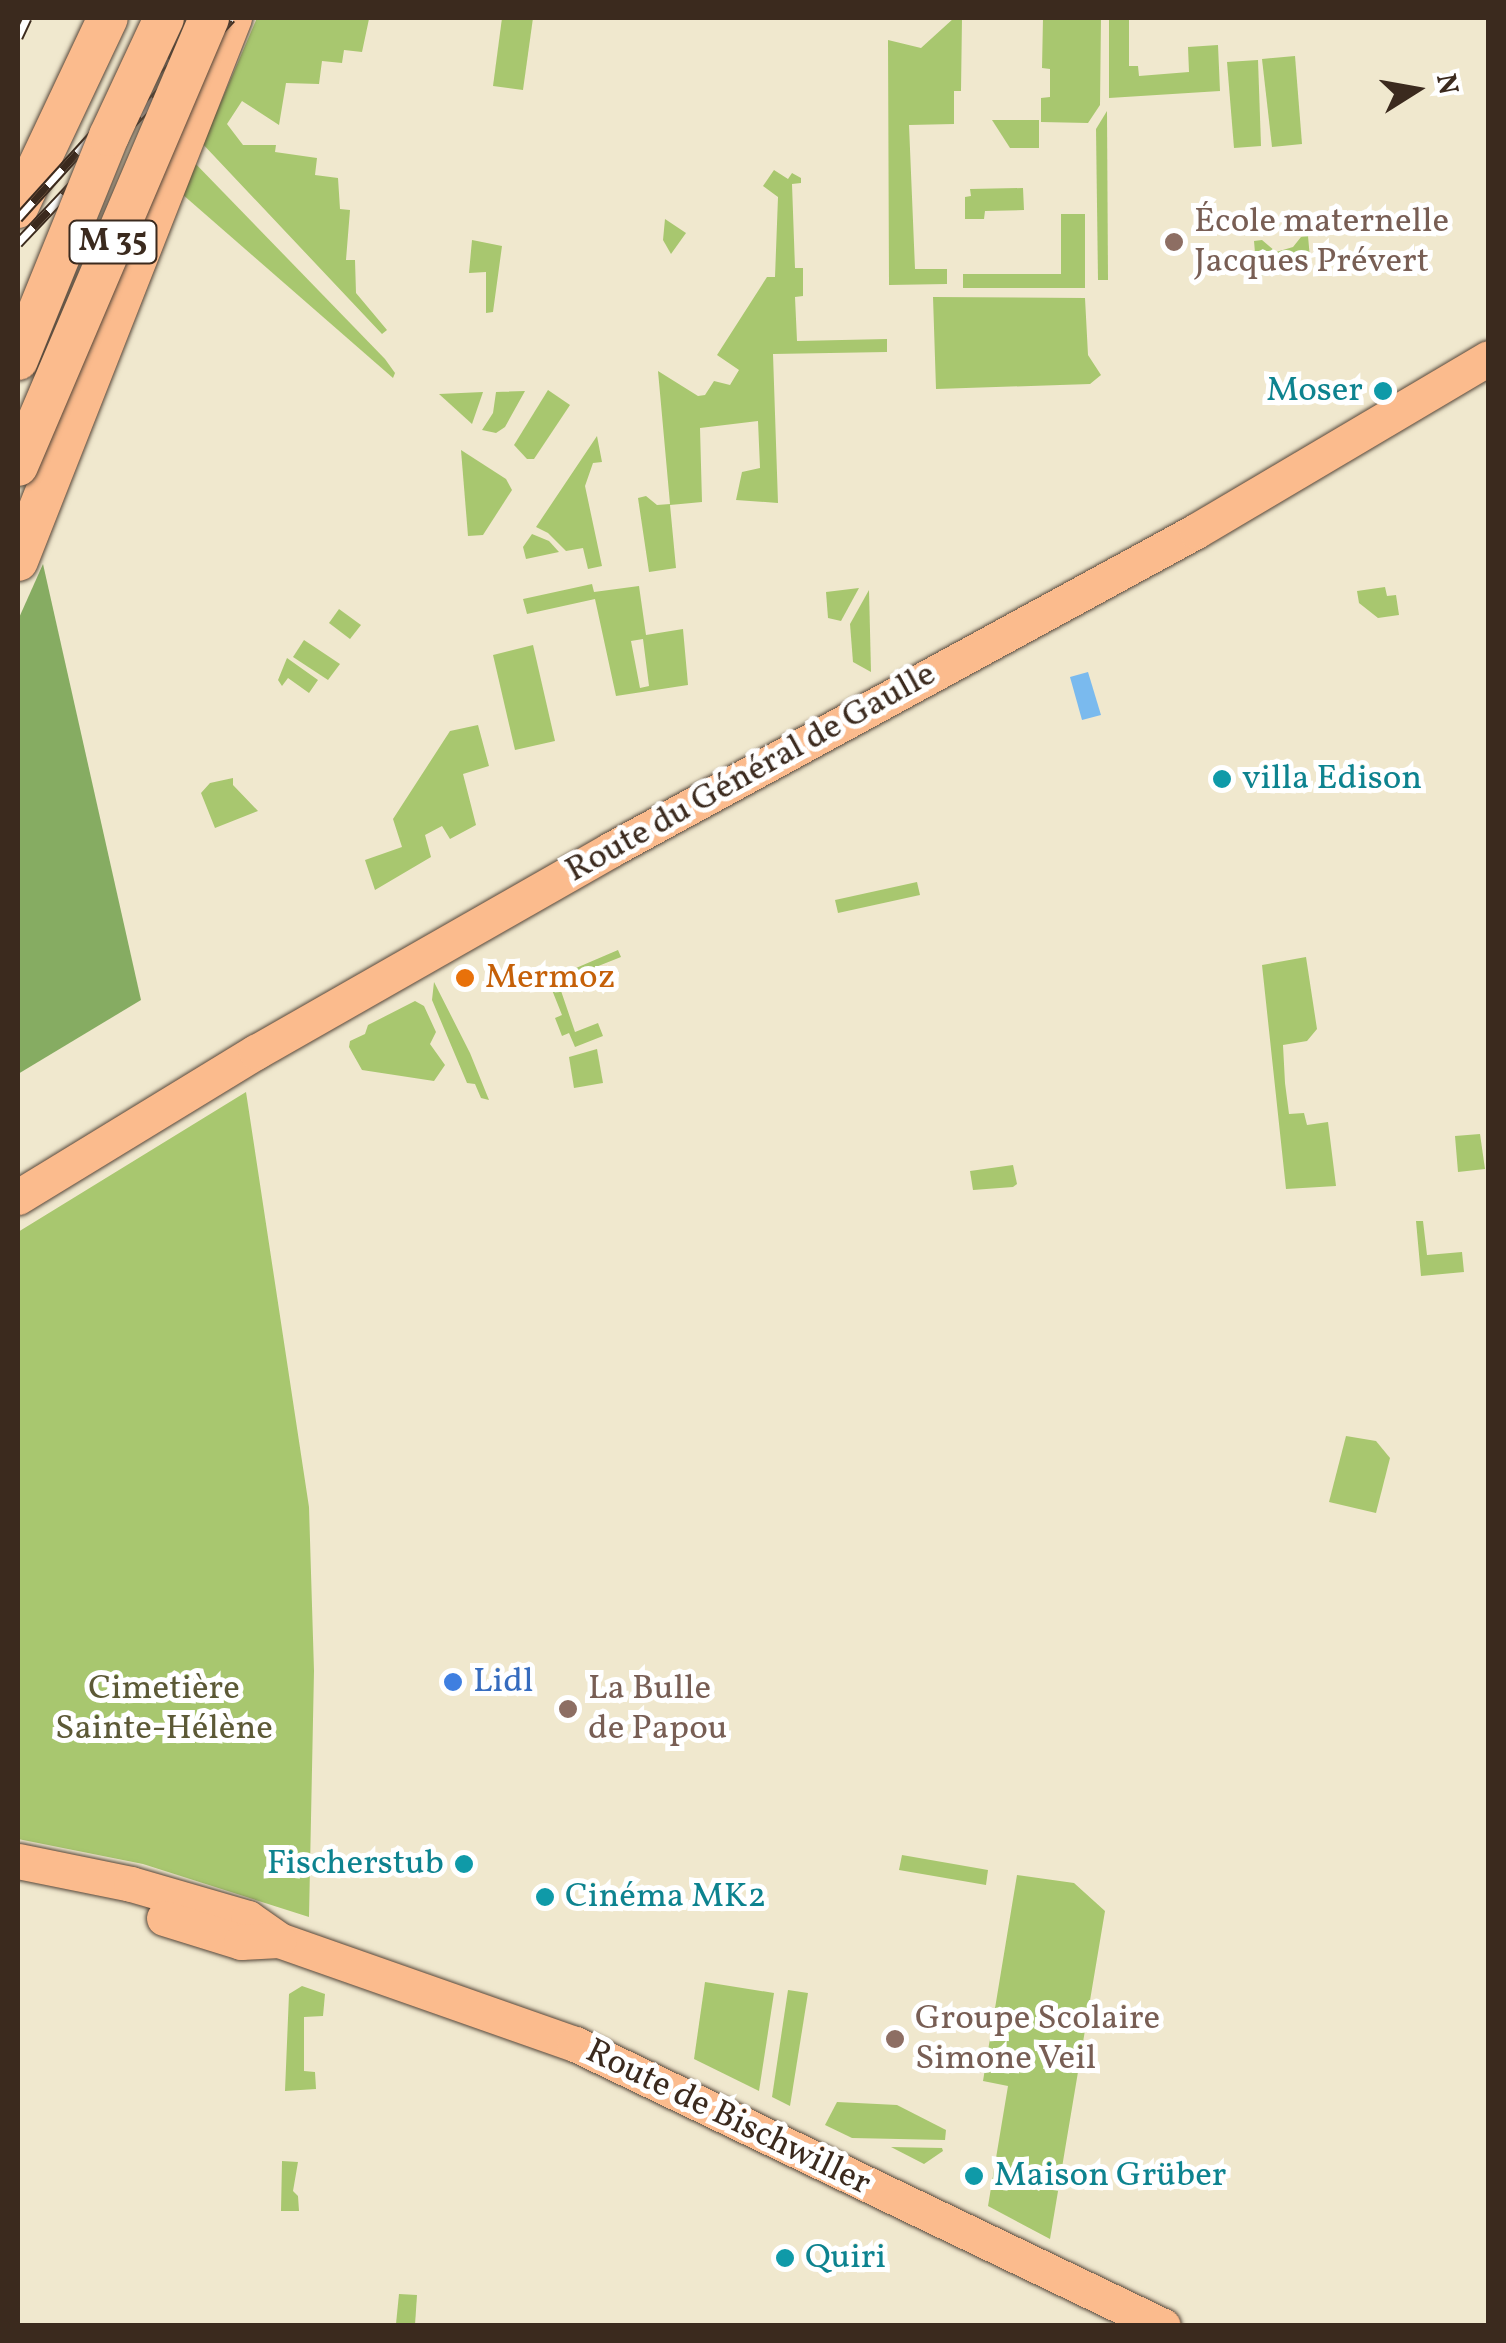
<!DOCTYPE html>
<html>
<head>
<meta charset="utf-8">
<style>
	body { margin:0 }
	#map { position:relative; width:1506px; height:2343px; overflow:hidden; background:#f0e8ce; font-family:Vollkorn,serif }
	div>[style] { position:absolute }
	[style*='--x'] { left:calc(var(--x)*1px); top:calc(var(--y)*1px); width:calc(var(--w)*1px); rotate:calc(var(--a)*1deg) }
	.green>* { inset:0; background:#a8c76f }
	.forest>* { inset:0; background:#86ac62 }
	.water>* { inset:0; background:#7abaee }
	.roads { filter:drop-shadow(0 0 2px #564638) drop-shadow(0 0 2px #564638) }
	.major>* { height:35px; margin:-17.5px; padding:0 17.5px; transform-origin:17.5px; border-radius:17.5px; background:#fbbb8d }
	.highway>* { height:40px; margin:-20px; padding:0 20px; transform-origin:20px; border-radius:20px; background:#fbbb8d }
	.rail>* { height:11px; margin-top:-5.5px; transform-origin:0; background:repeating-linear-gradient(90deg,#fff 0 22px,#3b2a1e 0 44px); box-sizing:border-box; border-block:2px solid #3b2a1e }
	.bridges { filter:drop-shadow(0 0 2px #564638) drop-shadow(0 0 2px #564638) }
	.highway-bridge>* { height:40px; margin:-20px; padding:0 20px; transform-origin:20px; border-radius:20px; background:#fbbb8d }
	.dots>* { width:28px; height:28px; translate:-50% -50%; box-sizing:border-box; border:5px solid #fff; border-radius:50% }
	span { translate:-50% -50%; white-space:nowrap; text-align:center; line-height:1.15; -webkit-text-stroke:10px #fff; paint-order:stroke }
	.shield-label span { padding:2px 8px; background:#fff; border:2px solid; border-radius:8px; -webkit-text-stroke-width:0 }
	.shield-label { font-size:32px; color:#3b2a1e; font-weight:700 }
	.education-label { font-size:35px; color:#785e54 }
	.left { translate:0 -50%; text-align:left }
	.culture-label { font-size:35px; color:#0d838f }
	.right { translate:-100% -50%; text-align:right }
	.street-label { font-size:35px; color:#3b2a1e }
	.food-label { font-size:35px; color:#c56008 }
	.shop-label { font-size:35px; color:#366cbe }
	.park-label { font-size:35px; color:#5c5936 }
	.frame { position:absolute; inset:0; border:20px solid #3b2a1e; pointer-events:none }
	.north { position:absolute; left:1366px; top:40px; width:100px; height:100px; -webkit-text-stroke:8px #fff; paint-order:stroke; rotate:79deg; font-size:28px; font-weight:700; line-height:40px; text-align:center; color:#3b2a1e }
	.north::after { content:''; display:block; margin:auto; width:35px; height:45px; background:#3b2a1e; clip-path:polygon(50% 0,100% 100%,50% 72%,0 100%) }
</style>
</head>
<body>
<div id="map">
	<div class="green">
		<i style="clip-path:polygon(257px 18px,369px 19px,362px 52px,344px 50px,342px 63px,322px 61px,319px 84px,286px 83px,279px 125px,242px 101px,227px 124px,243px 145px,276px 145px,275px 152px,317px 158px,315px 175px,338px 178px,340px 209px,350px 210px,346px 260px,355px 260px,356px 293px,387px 330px,382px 334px,199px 140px,217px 111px)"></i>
		<i style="clip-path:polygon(502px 18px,533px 18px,523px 90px,493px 86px)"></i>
		<i style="clip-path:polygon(954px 18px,962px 18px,961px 91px,954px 91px,954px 124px,909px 125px,915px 269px,947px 269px,947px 284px,889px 285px,888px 40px,921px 48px)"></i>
		<i style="clip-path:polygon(1043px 18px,1101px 18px,1100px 105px,1088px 123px,1041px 122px,1041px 98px,1050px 97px,1050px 69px,1042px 68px)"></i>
		<i style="clip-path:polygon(1109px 18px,1129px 18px,1129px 66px,1138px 66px,1139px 76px,1189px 72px,1188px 47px,1218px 45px,1220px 91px,1109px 98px)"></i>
		<i style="clip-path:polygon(1295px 56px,1302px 144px,1272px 147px,1262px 59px)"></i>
		<i style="clip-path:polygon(1258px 60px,1261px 146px,1234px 148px,1227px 62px)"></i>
		<i style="clip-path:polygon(1107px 111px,1108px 280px,1098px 280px,1096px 129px)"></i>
		<i style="clip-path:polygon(1039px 120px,1039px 148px,1010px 148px,992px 120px)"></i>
		<i style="clip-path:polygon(190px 158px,385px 359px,395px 373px,393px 378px,174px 187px)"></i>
		<i style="clip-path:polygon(774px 170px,788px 179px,792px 173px,801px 178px,801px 183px,792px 184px,795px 268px,803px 268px,803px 296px,795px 297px,797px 341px,887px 339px,887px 352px,773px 354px,778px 503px,736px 500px,742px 472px,760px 468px,758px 421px,700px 428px,702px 502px,670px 505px,676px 568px,649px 572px,638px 498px,646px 496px,657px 505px,670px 504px,658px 371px,698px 396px,705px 395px,714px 381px,730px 385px,739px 370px,717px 355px,767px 277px,775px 277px,778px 197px,763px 186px)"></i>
		<i style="clip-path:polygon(1023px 188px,1024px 210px,985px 211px,984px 219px,965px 219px,965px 197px,971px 196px,970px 189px)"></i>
		<i style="clip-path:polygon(1061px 214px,1085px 214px,1085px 288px,963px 288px,963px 274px,1061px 274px)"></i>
		<i style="clip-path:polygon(665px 219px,686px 233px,671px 254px,663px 240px)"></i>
		<i style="clip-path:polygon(1308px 236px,1311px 269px,1257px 276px,1254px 241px,1262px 240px,1276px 252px,1293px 247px,1301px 237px)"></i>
		<i style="clip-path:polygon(472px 240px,502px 246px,493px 312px,486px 313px,486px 272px,469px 273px)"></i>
		<i style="clip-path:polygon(933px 297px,1085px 298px,1088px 355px,1101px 375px,1090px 384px,936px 389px)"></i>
		<i style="clip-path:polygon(548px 390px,570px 405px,534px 459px,527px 459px,514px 445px)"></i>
		<i style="clip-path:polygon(525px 391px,505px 427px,496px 433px,482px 430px,493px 413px,496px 392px)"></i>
		<i style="clip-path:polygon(483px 392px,472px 424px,439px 394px)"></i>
		<i style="clip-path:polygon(597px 436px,602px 462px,593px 463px,585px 486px,602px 566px,588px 569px,583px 548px,566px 551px,548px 533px,536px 527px)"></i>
		<i style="clip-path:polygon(461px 450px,506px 479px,512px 490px,483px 535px,468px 536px)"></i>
		<i style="clip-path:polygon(532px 534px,549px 541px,559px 552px,526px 559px,523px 547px)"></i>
		<i style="clip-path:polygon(evenodd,592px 584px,594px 592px,639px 586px,646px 635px,683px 629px,688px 685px,616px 696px,595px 599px,527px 614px,523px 599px,592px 584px,643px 639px,649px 686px,640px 688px,631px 641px,643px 639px)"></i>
		<i style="clip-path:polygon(1385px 587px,1387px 596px,1396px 595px,1399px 615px,1378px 618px,1359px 603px,1357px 591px)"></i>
		<i style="clip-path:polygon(859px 588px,841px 621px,828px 618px,826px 592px)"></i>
		<i style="clip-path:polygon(869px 590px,871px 672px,853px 662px,850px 624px)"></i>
		<i style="clip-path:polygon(339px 609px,361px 625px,350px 639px,329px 623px)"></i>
		<i style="clip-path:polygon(304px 640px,340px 664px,328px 680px,293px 657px)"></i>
		<i style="clip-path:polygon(533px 645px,555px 741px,515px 750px,493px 655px)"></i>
		<i style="clip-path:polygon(287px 658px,318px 680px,309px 693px,288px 678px,282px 686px,278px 680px)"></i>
		<i style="clip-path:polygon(478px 725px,489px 766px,463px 774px,476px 825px,450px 839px,442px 826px,425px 835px,431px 857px,375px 890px,365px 860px,402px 847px,393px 819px,450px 731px)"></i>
		<i style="clip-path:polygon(233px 778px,233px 785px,258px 811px,215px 828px,201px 793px,210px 783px)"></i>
		<i style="clip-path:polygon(917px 882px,920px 895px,838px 913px,835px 900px)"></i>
		<i style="clip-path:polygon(618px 950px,621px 957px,558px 982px,575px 1032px,598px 1023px,603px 1036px,575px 1047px,569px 1033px,562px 1036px,555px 1018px,562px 1015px,548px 980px)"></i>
		<i style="clip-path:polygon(1306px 957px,1317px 1029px,1307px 1041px,1283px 1045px,1285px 1083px,1289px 1114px,1304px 1113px,1307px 1125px,1328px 1122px,1336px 1186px,1286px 1189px,1262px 965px)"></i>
		<i style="clip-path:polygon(434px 982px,470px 1053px,489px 1100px,481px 1098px,475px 1084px,467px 1083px,432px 1000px)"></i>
		<i style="clip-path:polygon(415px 1001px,424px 1006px,436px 1032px,430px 1044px,445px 1065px,434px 1081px,362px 1070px,349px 1047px,350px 1041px,365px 1034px,368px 1025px)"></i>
		<i style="clip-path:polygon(597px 1049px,603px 1083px,574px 1088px,569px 1057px)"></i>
		<i style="clip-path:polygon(246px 1092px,309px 1507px,314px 1671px,309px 1917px,143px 1864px,18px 1839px,18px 1232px)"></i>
		<i style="clip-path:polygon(1480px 1134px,1485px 1169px,1458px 1172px,1455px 1136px)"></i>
		<i style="clip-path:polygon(1013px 1165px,1017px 1184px,1013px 1187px,973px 1190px,970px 1171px)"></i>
		<i style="clip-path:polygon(1416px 1221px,1423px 1221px,1427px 1255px,1462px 1252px,1464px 1272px,1421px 1276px)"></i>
		<i style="clip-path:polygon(1346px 1436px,1376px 1441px,1390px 1458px,1376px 1513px,1329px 1502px)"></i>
		<i style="clip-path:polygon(902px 1855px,988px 1870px,986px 1885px,899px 1870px)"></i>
		<i style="clip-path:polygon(1017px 1875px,1074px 1883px,1105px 1911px,1050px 2239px,988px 2206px,1008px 2086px,983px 2081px)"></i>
		<i style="clip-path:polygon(705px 1982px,774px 1993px,759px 2091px,694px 2059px)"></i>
		<i style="clip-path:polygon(302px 1986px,325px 1994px,323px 2016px,304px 2017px,304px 2071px,315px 2072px,316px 2089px,285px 2091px,289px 1994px)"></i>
		<i style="clip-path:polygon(788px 1990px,808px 1993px,790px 2106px,772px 2097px)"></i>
		<i style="clip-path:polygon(837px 2102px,897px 2105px,946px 2130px,945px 2140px,852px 2138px,825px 2125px)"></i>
		<i style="clip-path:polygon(891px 2147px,942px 2148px,943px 2151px,924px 2164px)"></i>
		<i style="clip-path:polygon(282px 2161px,298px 2162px,293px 2191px,298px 2196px,299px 2211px,281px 2211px)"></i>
		<i style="clip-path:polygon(399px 2294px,417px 2295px,415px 2325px,396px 2324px)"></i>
	</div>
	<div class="forest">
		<i style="clip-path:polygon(43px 564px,141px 1000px,18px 1074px,18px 620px)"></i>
	</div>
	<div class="water">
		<i style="clip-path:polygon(1088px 672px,1101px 715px,1082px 720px,1070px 677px)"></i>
	</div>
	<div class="roads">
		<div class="major">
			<i style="--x:18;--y:1197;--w:279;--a:-31.4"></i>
			<i style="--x:256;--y:1052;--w:408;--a:-29.7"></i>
			<i style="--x:610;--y:850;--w:667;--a:-28.56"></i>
			<i style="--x:1196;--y:531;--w:339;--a:-30.6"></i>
			<i style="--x:18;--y:1861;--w:115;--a:11.5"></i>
			<i style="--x:131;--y:1884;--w:122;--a:16.2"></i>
			<i style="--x:248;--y:1918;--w:38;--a:35"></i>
			<i style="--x:279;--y:1940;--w:314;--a:19.4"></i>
			<i style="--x:575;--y:2044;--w:652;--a:25.62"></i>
			<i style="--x:164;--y:1918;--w:81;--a:17.3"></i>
			<i style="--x:241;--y:1942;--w:38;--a:-3"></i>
		</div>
		<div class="highway">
			<i style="--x:18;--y:208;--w:210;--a:-64.7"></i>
			<i style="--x:18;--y:561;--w:584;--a:-68.49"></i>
		</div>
	</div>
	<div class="rail">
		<i style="--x:18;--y:37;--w:21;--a:-65"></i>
		<i style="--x:18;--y:218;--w:154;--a:-47.9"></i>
		<i style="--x:121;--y:104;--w:96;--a:-44.2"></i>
		<i style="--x:18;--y:243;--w:310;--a:-46.6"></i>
	</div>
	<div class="bridges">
		<div class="highway-bridge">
			<i style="--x:18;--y:360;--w:242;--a:-67.9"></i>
			<i style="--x:109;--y:136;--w:130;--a:-65"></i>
			<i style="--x:18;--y:466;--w:487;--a:-66.9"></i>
		</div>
	</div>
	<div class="dots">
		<i style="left:1174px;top:242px;background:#8d6e63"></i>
		<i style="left:1383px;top:391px;background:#0f9aa8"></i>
		<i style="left:1222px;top:779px;background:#0f9aa8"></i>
		<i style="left:465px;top:978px;background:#e8710a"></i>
		<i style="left:453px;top:1682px;background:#3f7fe0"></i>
		<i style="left:568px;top:1709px;background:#8d6e63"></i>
		<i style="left:464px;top:1864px;background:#0f9aa8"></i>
		<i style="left:545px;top:1897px;background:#0f9aa8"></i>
		<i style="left:895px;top:2039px;background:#8d6e63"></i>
		<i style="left:974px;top:2176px;background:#0f9aa8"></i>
		<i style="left:785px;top:2258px;background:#0f9aa8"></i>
	</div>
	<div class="shield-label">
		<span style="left:113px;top:242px">M 35</span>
	</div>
	<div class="education-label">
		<span class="left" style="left:1194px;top:242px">École maternelle<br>Jacques Prévert</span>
		<span class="left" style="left:588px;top:1709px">La Bulle<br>de Papou</span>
		<span class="left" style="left:915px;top:2039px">Groupe Scolaire<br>Simone Veil</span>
	</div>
	<div class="culture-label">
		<span class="right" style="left:1363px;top:391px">Moser</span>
		<span class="left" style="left:1242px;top:779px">villa Edison</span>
		<span class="right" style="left:444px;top:1864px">Fischerstub</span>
		<span class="left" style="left:565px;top:1897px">Cinéma MK2</span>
		<span class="left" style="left:994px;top:2176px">Maison Grüber</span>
		<span class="left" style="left:805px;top:2258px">Quiri</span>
	</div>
	<div class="street-label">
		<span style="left:751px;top:773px;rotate:-29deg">Route du Général de Gaulle</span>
		<span style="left:728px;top:2118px;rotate:26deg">Route de Bischwiller</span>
	</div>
	<div class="food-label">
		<span class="left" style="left:485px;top:978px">Mermoz</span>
	</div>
	<div class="shop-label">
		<span class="left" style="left:473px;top:1682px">Lidl</span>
	</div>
	<div class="park-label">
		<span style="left:164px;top:1709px">Cimetière<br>Sainte-Hélène</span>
	</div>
	<div class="frame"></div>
	<div class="north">N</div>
</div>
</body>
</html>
